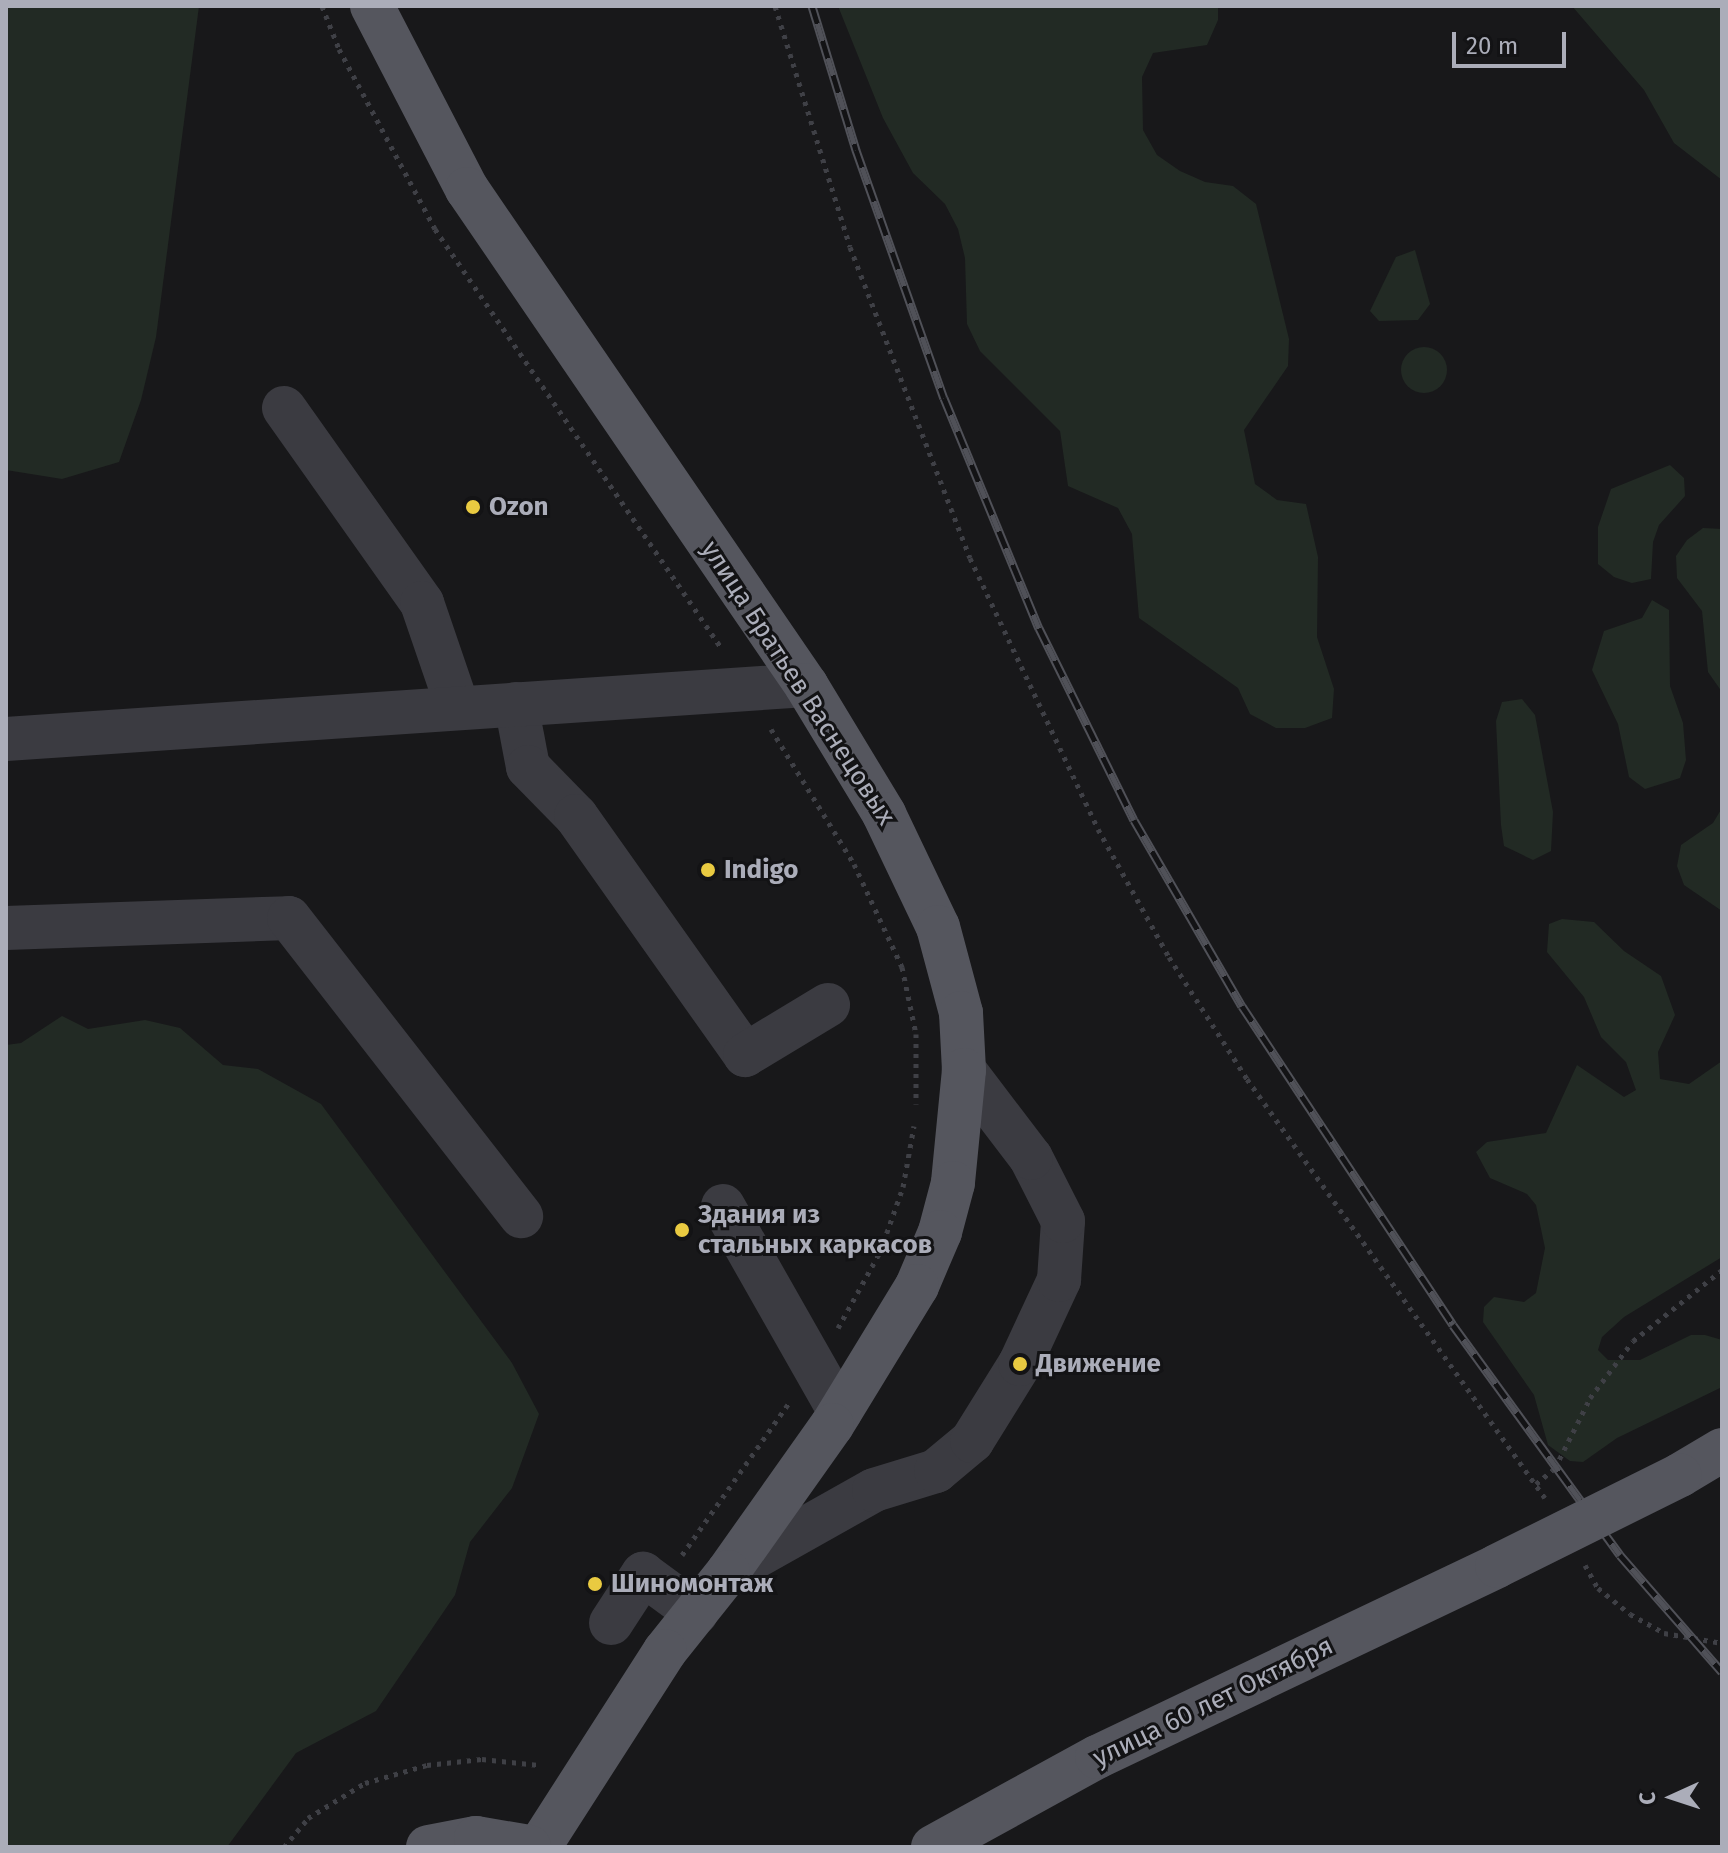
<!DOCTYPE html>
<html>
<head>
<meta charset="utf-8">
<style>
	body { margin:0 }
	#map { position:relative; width:1728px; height:1853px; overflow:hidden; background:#18181a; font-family:"Fira Sans",sans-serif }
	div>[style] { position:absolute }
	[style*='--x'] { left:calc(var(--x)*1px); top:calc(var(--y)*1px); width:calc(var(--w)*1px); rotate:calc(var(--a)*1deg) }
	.green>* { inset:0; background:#222a24 }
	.round { border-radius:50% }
	.path>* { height:5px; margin-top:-2.5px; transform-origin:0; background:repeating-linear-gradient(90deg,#3f4046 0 4px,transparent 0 10px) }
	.minor>* { height:44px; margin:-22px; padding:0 22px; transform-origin:22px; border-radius:22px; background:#3b3b41 }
	.major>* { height:44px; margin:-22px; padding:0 22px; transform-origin:22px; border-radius:22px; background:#55565e }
	.rail>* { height:9px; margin-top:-4.5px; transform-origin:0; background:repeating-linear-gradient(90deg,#131315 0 18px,#505158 0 36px); box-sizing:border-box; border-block:2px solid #505158 }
	.major-bridge>* { height:44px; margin:-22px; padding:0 22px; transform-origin:22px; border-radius:22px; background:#55565e }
	.dots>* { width:22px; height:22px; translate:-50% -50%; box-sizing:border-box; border:4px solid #131315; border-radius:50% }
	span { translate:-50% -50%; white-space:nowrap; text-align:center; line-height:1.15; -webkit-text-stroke:6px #131315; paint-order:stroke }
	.poi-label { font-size:26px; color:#abadb9; font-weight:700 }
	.left { translate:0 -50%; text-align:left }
	.street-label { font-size:26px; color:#abadb9 }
	.frame { position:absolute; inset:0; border:8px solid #abadb9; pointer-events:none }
	.north { position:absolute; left:1632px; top:1757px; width:80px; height:80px; -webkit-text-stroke:6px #131315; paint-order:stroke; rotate:267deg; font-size:22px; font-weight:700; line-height:32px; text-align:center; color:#abadb9 }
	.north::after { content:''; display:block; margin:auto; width:28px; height:36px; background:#abadb9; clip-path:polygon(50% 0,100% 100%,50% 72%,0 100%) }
	.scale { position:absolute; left:1452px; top:32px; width:114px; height:36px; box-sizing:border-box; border:4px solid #abadb9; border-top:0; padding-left:10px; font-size:24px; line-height:28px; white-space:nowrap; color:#abadb9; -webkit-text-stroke:6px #131315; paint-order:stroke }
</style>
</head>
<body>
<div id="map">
	<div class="green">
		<i style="clip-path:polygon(6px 6px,199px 6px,156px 337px,141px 400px,119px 462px,62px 479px,6px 470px)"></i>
		<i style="clip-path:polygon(838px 6px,1218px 6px,1218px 20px,1207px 45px,1153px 53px,1142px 77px,1143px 130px,1157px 155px,1180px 171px,1205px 182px,1233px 186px,1256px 204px,1289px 339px,1288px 366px,1244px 430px,1255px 484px,1277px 500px,1306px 504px,1318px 557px,1317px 637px,1334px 689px,1332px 718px,1305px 728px,1276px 728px,1250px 714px,1238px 688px,1139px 618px,1132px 534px,1118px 508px,1068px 486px,1060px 431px,980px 351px,967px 324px,965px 258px,958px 229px,945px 204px,913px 173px,883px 118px)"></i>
		<i style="clip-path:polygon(1572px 6px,1722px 6px,1722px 180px,1674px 143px,1644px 90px)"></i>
		<i style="clip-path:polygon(1415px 250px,1430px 304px,1418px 320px,1379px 321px,1370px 311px,1396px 257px)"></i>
		<i class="round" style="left:1401px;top:347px;width:46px;height:46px"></i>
		<i style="clip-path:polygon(1670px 465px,1684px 478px,1685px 496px,1659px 525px,1653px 542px,1651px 579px,1632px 583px,1614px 577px,1598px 564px,1598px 527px,1611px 489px)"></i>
		<i style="clip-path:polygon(1703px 528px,1722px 529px,1722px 692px,1708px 672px,1702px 611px,1677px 578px,1676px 556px,1687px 540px)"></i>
		<i style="clip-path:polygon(1652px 600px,1669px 610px,1670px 686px,1683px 723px,1686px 760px,1680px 778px,1645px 789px,1629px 777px,1618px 724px,1592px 670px,1604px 631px,1642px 618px)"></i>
		<i style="clip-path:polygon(1522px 699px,1535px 715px,1553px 812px,1551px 851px,1533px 860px,1504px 846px,1501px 825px,1496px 721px,1502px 702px)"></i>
		<i style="clip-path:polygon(1722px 808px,1722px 911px,1684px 885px,1677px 866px,1681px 845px,1713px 823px)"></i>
		<i style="clip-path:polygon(1562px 919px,1594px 922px,1624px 951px,1661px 976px,1675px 1015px,1658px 1052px,1660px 1079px,1689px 1084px,1722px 1061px,1722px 1257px,1624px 1317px,1602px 1337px,1598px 1350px,1608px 1360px,1640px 1360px,1691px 1335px,1705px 1335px,1722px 1340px,1722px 1387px,1617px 1438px,1583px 1462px,1570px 1461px,1548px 1445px,1534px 1395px,1483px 1322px,1484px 1307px,1494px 1297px,1524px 1302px,1536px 1293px,1545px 1248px,1536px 1205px,1527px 1194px,1490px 1178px,1476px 1152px,1487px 1142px,1546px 1133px,1577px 1065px,1624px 1097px,1636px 1090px,1626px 1062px,1601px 1037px,1584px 997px,1547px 952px,1549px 924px)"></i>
		<i style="clip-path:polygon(62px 1016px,88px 1029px,145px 1020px,180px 1028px,223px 1065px,258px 1069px,321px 1104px,512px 1363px,539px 1414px,512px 1488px,470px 1542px,455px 1595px,376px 1711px,296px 1753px,227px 1847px,6px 1847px,6px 1045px,21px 1043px)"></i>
	</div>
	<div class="path">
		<i style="--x:322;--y:6;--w:46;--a:68.4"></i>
		<i style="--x:339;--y:49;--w:204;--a:61.9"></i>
		<i style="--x:435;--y:229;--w:509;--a:55.65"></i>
		<i style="--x:775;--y:6;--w:252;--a:72.7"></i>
		<i style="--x:850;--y:247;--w:333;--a:68.9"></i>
		<i style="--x:970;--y:558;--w:300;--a:64.7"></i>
		<i style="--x:1098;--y:829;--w:146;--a:61"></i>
		<i style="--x:1169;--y:957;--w:145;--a:57.4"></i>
		<i style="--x:1247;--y:1079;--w:514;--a:54.58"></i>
		<i style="--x:771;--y:729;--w:158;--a:58.4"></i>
		<i style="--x:854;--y:864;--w:114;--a:65"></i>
		<i style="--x:902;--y:967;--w:68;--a:78.2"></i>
		<i style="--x:916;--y:1034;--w:70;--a:90"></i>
		<i style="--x:838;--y:1328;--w:87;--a:-61.1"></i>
		<i style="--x:880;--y:1252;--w:69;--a:-70.5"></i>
		<i style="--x:903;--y:1187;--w:62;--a:-79.8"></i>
		<i style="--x:1536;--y:1484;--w:25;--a:-40"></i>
		<i style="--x:1555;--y:1468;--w:78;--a:-63.4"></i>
		<i style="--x:1590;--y:1398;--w:71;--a:-53"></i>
		<i style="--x:1633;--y:1341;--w:114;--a:-38.6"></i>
		<i style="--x:682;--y:1555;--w:186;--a:-54.9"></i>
		<i style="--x:1585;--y:1565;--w:26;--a:61"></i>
		<i style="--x:1598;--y:1588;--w:41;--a:39.1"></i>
		<i style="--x:1630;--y:1614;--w:39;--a:29"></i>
		<i style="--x:1664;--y:1633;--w:59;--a:9.8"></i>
		<i style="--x:284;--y:1847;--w:38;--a:-50"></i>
		<i style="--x:308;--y:1818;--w:67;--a:-31.6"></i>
		<i style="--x:365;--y:1783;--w:65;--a:-16.2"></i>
		<i style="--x:427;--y:1765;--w:55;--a:-6.2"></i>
		<i style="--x:482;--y:1759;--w:57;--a:6"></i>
	</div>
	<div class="minor">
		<i style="--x:284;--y:408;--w:239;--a:54.7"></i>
		<i style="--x:422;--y:603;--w:111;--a:71.1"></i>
		<i style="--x:516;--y:704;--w:64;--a:79.2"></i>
		<i style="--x:528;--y:767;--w:69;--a:45.6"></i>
		<i style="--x:576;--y:816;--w:293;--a:54.7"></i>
		<i style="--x:745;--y:1055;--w:97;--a:-31.1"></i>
		<i style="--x:6;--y:739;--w:802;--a:-3.86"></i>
		<i style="--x:6;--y:928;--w:283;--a:-2"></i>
		<i style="--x:289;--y:918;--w:378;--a:52.1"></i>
		<i style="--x:723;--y:1206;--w:237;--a:60.4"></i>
		<i style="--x:728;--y:1572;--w:167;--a:-29.3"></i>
		<i style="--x:874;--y:1490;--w:65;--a:-17"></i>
		<i style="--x:936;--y:1471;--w:47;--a:-39.8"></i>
		<i style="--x:972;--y:1441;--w:91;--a:-58.1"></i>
		<i style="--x:1020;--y:1364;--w:93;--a:-65.1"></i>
		<i style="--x:1059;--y:1280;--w:59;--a:-86.1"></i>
		<i style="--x:1063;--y:1221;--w:71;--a:-116.9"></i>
		<i style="--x:1031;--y:1158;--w:111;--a:-127.3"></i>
		<i style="--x:611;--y:1623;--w:59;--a:-56.9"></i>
		<i style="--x:643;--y:1574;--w:66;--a:36.3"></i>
	</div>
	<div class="major">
		<i style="--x:372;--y:6;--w:206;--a:62.6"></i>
		<i style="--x:467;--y:189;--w:601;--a:55.65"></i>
		<i style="--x:806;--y:685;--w:151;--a:58.8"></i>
		<i style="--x:884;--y:814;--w:125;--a:64.5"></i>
		<i style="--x:938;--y:927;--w:89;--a:75"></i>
		<i style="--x:961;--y:1013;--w:57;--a:87"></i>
		<i style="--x:964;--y:1070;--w:114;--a:95.6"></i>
		<i style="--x:953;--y:1183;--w:51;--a:104.9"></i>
		<i style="--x:940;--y:1232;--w:59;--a:113.1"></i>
		<i style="--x:917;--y:1286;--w:163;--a:121.4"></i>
		<i style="--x:832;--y:1425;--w:180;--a:125.3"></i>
		<i style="--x:728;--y:1572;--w:101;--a:128.6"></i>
		<i style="--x:665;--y:1651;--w:233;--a:122.7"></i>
		<i style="--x:1680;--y:1475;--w:49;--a:-30.8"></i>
		<i style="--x:428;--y:1847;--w:49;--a:-10.6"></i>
		<i style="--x:476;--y:1838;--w:54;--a:9.6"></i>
		<i style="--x:933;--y:1847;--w:187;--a:-28.8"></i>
		<i style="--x:1097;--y:1757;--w:443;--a:-25.5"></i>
	</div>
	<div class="rail">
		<i style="--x:812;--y:6;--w:151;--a:73"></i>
		<i style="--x:856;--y:150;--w:263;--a:70.5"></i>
		<i style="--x:944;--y:398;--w:249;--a:67.6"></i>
		<i style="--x:1039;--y:628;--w:214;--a:63.7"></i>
		<i style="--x:1134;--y:820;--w:215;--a:59.9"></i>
		<i style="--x:1242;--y:1006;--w:382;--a:56.5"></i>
		<i style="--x:1453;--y:1325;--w:284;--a:54"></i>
		<i style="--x:1620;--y:1555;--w:155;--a:48.9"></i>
	</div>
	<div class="major-bridge">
		<i style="--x:1497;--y:1566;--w:204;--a:-26.4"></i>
	</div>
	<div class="dots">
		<i style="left:473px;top:507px;background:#e9ca41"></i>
		<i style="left:708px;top:870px;background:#e9ca41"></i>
		<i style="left:682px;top:1230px;background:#e9ca41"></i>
		<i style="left:1020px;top:1364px;background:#e9ca41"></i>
		<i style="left:595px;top:1584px;background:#e9ca41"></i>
	</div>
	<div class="poi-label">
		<span class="left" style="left:489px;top:507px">Ozon</span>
		<span class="left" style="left:724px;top:870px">Indigo</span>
		<span class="left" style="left:698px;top:1230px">Здания из<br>стальных каркасов</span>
		<span class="left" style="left:1036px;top:1364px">Движение</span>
		<span class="left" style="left:611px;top:1584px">Шиномонтаж</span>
	</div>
	<div class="street-label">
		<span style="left:798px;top:683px;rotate:57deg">улица Братьев Васнецовых</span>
		<span style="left:1213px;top:1702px;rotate:-26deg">улица 60 лет Октября</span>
	</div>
	<div class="frame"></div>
	<div class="north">С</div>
	<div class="scale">20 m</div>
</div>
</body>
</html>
